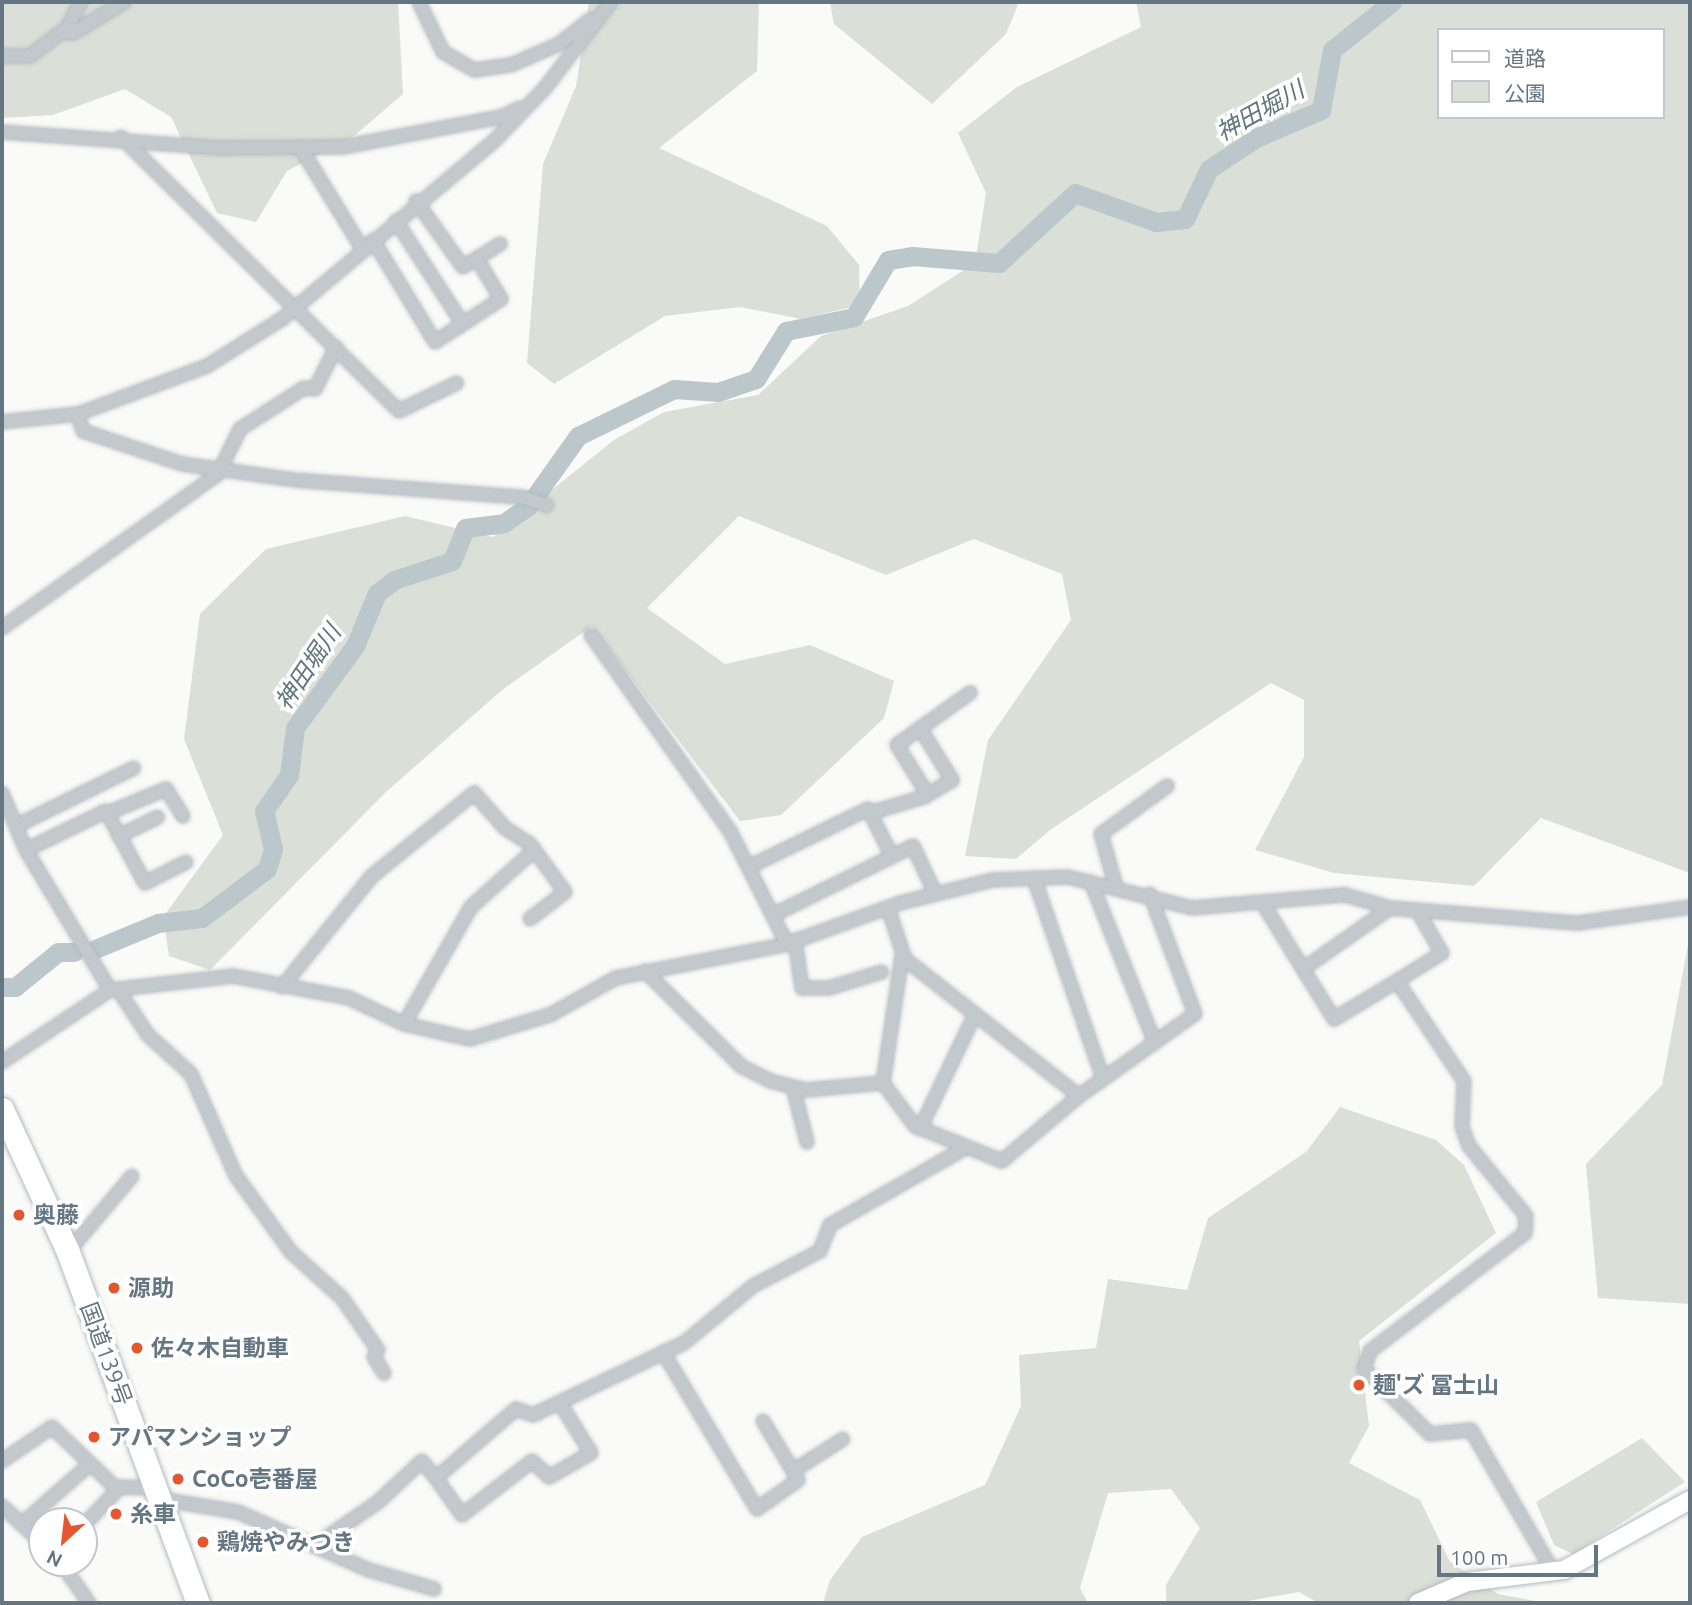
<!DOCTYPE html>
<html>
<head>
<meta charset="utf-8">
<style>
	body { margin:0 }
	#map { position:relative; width:1692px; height:1605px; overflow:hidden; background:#fafaf8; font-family:Ubuntu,"Noto Sans JP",sans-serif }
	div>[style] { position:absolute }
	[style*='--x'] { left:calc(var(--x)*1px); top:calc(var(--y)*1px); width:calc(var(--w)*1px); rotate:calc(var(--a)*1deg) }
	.green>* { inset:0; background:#dadfd7 }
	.river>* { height:19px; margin:-9.5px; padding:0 9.5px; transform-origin:9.5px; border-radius:9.5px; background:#bbc7cb }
	.roads { filter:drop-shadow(0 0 2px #b3babf) drop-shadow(0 0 2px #b3babf) }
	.street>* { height:12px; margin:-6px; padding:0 6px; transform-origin:6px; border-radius:6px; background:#c3c8cc }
	.secondary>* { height:18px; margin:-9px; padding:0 9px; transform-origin:9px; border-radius:9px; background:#fff }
	.highway>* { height:23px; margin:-11.5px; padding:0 11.5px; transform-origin:11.5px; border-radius:11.5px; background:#fff }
	.dots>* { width:19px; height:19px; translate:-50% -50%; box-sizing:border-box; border:4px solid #fff; border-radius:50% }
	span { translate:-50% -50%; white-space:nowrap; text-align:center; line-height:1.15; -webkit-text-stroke:7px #fff; paint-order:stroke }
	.poi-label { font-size:23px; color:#657683; font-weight:700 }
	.left { translate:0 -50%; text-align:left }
	.street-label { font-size:23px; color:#657683 }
	.water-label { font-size:24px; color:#60757c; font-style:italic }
	.frame { position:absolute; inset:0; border:4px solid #657683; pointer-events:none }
	.legend { position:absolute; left:1437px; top:28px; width:228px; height:91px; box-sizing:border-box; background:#fff; border:2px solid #c1c8cd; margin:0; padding:9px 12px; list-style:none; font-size:21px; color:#657683 }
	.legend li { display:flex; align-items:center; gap:14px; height:35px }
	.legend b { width:35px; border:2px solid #c1c8cd }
	.north { position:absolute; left:28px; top:1507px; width:70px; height:70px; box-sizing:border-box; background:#fff; border:2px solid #c1c8cd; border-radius:50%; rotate:207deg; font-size:19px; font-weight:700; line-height:28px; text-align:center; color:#657683 }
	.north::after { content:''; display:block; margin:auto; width:24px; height:32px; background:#e4572e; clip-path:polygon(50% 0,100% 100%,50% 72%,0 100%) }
	.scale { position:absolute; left:1437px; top:1545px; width:161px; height:32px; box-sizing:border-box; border:4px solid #657683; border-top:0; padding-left:9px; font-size:21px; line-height:24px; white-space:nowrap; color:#657683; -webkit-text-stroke:5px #fff; paint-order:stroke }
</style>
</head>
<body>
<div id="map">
	<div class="green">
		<i style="clip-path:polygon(2px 2px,398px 2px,403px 94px,354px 136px,287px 171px,256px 222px,217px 213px,171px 117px,125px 89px,53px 115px,2px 118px)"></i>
		<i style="clip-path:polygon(589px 2px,759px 2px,757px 71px,659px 148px,827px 226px,859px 265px,860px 305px,801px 319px,740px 307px,665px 316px,554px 384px,527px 363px,543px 164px,576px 86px)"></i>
		<i style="clip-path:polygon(830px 2px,1019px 2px,1006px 34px,932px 104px,834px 24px)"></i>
		<i style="clip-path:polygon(evenodd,1136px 2px,1690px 2px,1690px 873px,1541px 818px,1474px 886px,1334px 873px,1255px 850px,1304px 757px,1304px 700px,1271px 683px,1050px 830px,1016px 859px,965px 856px,988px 740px,1071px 620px,1062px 574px,974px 539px,886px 575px,739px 516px,647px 608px,725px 664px,810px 645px,894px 681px,884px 718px,781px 815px,740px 821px,592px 626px,502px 690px,386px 792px,210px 970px,169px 956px,163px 917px,223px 835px,184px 739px,200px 614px,266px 549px,405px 516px,493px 537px,614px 440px,664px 412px,758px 395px,821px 336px,908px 306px,975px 263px,986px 193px,958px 133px,1017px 87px,1141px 27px,1136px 2px,1438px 30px,1662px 30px,1662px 117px,1438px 117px,1438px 30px)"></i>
		<i style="clip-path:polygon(1690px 934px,1690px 1304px,1598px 1298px,1586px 1164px,1662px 1085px)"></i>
		<i style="clip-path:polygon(1340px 1107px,1436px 1140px,1464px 1165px,1496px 1233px,1359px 1341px,1369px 1426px,1349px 1463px,1420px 1500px,1450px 1562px,1498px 1594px,1535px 1601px,1319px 1603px,1299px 1592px,1236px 1603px,1166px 1603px,1166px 1585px,1200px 1528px,1171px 1489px,1108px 1493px,1080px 1588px,1088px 1603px,823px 1603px,830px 1580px,862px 1537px,985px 1485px,1021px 1406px,1019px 1355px,1096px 1348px,1108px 1279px,1187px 1290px,1208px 1218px,1306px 1152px)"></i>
		<i style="clip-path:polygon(1642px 1438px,1685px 1482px,1573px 1554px,1554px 1545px,1536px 1502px)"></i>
	</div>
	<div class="river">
		<i style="--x:95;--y:949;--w:68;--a:-22.4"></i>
		<i style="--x:158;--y:923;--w:44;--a:-6.5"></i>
		<i style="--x:202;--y:918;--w:81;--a:-37"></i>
		<i style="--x:267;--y:869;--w:21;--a:-73"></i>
		<i style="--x:273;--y:849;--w:39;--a:-103"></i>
		<i style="--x:264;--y:811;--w:44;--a:-55.2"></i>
		<i style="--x:289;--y:775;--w:47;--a:-82.7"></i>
		<i style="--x:295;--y:728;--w:102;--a:-53.8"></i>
		<i style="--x:355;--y:646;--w:57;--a:-67.5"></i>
		<i style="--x:377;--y:593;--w:21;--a:-37"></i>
		<i style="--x:394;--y:580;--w:61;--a:-18.1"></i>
		<i style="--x:452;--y:561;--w:35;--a:-68"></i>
		<i style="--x:465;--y:528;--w:39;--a:-7"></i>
		<i style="--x:504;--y:523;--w:29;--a:-35"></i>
		<i style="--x:528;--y:506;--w:86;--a:-54.5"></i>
		<i style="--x:578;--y:436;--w:107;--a:-26.1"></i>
		<i style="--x:674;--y:389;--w:44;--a:3.9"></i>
		<i style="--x:718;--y:392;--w:40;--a:-18.9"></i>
		<i style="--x:756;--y:379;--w:57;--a:-58"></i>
		<i style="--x:786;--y:331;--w:69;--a:-11.6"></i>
		<i style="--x:854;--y:317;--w:66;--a:-59.2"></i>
		<i style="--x:888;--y:260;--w:24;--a:-9"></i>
		<i style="--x:912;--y:256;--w:87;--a:4.6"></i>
		<i style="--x:999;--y:263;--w:103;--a:-42.6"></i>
		<i style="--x:1075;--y:193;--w:86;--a:19.7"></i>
		<i style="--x:1156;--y:222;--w:29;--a:-6"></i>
		<i style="--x:1185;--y:219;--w:55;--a:-64.4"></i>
		<i style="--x:1209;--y:169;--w:56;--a:-33.4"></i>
		<i style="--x:1256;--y:138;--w:71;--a:-23.3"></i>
		<i style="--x:1321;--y:110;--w:61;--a:-79.6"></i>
		<i style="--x:1332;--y:50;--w:77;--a:-38.7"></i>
		<i style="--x:2;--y:987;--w:13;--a:0"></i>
		<i style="--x:15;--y:987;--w:55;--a:-39.1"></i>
		<i style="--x:58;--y:952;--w:16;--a:0"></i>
	</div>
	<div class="roads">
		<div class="street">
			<i style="--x:419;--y:2;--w:55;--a:64.4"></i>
			<i style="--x:443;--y:52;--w:36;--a:30"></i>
			<i style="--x:474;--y:70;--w:37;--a:-8"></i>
			<i style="--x:511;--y:65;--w:52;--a:-23.6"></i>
			<i style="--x:559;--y:44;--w:39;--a:-38"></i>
			<i style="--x:63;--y:32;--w:10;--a:6"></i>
			<i style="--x:73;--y:33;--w:60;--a:-31.3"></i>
			<i style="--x:2;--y:56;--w:28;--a:0"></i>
			<i style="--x:30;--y:56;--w:48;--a:-37.3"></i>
			<i style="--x:68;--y:27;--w:28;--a:-63"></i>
			<i style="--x:2;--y:132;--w:221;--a:4.2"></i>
			<i style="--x:222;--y:148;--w:121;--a:-0.5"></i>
			<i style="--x:343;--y:147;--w:161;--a:-10.8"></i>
			<i style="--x:501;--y:117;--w:21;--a:-25"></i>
			<i style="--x:121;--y:137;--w:390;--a:44.6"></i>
			<i style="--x:399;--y:411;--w:64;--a:-25.8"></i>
			<i style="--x:300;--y:147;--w:119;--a:58.5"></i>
			<i style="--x:416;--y:201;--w:81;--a:54.5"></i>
			<i style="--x:463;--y:267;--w:44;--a:-31.9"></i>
			<i style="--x:396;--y:221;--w:123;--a:57"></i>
			<i style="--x:373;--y:240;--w:119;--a:58.7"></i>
			<i style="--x:435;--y:342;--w:79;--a:-33.1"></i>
			<i style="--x:501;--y:299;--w:47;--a:-121"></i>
			<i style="--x:78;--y:414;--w:18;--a:74"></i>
			<i style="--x:83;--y:431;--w:104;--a:18.4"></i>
			<i style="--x:182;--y:464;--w:113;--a:8.1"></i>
			<i style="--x:294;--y:480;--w:229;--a:4.3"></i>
			<i style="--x:522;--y:497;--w:26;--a:18"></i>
			<i style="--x:2;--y:422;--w:76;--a:-6"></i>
			<i style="--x:78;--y:414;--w:138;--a:-20.4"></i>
			<i style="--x:207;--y:366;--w:89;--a:-32.1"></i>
			<i style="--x:282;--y:319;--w:278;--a:-40"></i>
			<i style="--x:495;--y:140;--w:72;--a:-46.1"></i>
			<i style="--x:545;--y:88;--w:108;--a:-52.5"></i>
			<i style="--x:2;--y:628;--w:265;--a:-35.5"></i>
			<i style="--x:218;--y:474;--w:50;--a:-63.9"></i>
			<i style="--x:240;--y:429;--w:76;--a:-32.6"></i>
			<i style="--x:304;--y:388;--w:11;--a:5"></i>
			<i style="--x:315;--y:389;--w:47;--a:-63.4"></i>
			<i style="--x:591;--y:635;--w:240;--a:54.7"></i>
			<i style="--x:730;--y:831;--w:127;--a:63.2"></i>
			<i style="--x:2;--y:793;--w:62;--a:67.2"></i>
			<i style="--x:26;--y:850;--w:163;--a:59"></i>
			<i style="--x:928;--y:795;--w:59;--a:-121.8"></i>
			<i style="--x:897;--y:745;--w:90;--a:-35.5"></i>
			<i style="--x:108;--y:813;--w:63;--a:-22.5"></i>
			<i style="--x:166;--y:789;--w:32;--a:58"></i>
			<i style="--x:870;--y:813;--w:56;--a:-16.5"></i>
			<i style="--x:924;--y:797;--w:33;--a:-31"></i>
			<i style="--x:952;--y:780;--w:61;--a:-121.6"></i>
			<i style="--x:16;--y:826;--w:131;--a:-26.2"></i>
			<i style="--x:119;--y:836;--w:43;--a:-26"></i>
			<i style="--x:26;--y:850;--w:89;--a:-26"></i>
			<i style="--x:106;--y:811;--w:82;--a:61.6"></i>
			<i style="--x:145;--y:883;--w:46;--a:-27.1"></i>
			<i style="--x:749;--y:867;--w:132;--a:-26"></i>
			<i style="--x:868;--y:809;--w:53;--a:62.9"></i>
			<i style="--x:1034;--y:878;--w:212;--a:71"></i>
			<i style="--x:1091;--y:882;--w:173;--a:68.3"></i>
			<i style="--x:1116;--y:887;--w:55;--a:-105.8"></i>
			<i style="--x:1101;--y:834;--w:82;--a:-36"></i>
			<i style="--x:1264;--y:905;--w:75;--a:58.6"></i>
			<i style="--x:888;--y:908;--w:54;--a:71.6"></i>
			<i style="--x:905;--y:959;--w:221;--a:38.2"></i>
			<i style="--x:1390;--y:908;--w:106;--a:145"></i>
			<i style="--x:1303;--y:969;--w:59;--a:58.2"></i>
			<i style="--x:1334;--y:1019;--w:74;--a:-31.1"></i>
			<i style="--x:1417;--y:910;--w:50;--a:59.8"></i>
			<i style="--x:1442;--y:953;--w:53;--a:148.1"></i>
			<i style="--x:1397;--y:981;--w:120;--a:56.2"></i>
			<i style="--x:1464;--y:1081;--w:46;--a:92.5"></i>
			<i style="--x:1462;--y:1127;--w:20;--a:70"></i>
			<i style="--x:1469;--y:1146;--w:90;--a:50.8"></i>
			<i style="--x:1526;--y:1216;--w:17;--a:93"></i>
			<i style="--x:1525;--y:1233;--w:195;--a:142.7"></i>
			<i style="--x:1370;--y:1351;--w:19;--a:108"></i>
			<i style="--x:1364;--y:1369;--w:93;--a:44.6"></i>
			<i style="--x:1430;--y:1434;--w:41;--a:-5.6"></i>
			<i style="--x:1471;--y:1430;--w:162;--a:59.9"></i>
			<i style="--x:773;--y:915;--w:156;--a:-26.2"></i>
			<i style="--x:913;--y:846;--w:52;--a:64.9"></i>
			<i style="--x:795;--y:940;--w:49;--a:81.7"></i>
			<i style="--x:802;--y:988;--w:27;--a:0"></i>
			<i style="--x:829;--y:988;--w:55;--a:-16.8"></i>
			<i style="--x:645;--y:971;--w:135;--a:44.7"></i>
			<i style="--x:741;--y:1066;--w:33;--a:27"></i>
			<i style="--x:770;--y:1081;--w:37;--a:14"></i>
			<i style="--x:806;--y:1090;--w:77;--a:-5.2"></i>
			<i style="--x:883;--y:1083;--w:54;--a:53.3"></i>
			<i style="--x:915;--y:1126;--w:94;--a:21.9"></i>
			<i style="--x:1002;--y:1161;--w:101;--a:-40.2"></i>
			<i style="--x:1079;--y:1096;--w:142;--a:-35.3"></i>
			<i style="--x:1195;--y:1014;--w:128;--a:-110.6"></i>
			<i style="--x:282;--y:987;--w:143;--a:-51"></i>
			<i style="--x:372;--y:876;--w:132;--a:-39.1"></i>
			<i style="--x:474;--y:793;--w:47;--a:48.5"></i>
			<i style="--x:505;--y:828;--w:30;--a:33"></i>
			<i style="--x:530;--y:844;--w:59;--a:53.9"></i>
			<i style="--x:565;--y:892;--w:44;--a:142.4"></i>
			<i style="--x:119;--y:991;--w:53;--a:56.6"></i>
			<i style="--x:148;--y:1035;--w:58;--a:42.2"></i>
			<i style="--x:191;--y:1074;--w:111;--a:66.2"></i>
			<i style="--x:236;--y:1176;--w:94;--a:54.1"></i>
			<i style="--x:291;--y:1252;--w:69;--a:42"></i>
			<i style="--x:342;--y:1298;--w:63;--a:55.3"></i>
			<i style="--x:378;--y:1350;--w:8;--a:120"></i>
			<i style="--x:374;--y:1357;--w:19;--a:58"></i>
			<i style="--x:404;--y:1024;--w:135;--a:-60.2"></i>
			<i style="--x:471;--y:907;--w:81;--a:-42"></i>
			<i style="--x:2;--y:1062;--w:130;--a:-33.7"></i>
			<i style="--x:110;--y:990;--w:124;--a:-6.5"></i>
			<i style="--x:233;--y:976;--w:118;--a:10.7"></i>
			<i style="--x:349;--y:998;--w:61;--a:25.3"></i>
			<i style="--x:404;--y:1024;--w:68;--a:12.8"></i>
			<i style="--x:470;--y:1039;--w:84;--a:-16.7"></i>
			<i style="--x:550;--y:1015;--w:76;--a:-29.3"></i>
			<i style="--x:616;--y:978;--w:174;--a:-11.2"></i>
			<i style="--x:787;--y:944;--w:120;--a:-19.9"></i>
			<i style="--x:900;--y:903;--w:96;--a:-13.9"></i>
			<i style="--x:993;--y:880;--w:75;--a:-2.3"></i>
			<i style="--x:1068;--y:877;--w:128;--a:14"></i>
			<i style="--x:1192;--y:908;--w:154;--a:-4.9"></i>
			<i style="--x:1345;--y:895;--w:47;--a:16.1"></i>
			<i style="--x:1390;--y:908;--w:189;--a:4.6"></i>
			<i style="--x:1578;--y:923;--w:113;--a:-8.1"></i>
			<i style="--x:883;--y:1083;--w:128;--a:-81.5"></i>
			<i style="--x:793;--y:1087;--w:57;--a:75.7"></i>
			<i style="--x:920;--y:1129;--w:127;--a:-64.4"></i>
			<i style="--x:68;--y:1252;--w:99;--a:-49.9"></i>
			<i style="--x:663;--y:1352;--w:183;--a:59.1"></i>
			<i style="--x:757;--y:1509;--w:50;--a:-35.3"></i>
			<i style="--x:798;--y:1480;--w:10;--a:-119"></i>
			<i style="--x:793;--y:1471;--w:59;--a:-32.6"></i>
			<i style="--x:763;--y:1421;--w:58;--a:59"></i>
			<i style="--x:2;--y:1461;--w:60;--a:-34.2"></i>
			<i style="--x:52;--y:1427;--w:91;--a:43.7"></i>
			<i style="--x:436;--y:1478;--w:45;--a:54.9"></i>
			<i style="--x:462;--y:1515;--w:88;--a:-37.6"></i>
			<i style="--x:532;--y:1461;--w:23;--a:43"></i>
			<i style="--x:549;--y:1477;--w:48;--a:-29.7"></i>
			<i style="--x:591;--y:1453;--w:59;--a:-121.8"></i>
			<i style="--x:160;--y:1499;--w:79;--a:9.5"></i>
			<i style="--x:238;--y:1512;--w:143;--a:23.9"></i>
			<i style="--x:369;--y:1570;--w:68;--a:16.3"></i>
			<i style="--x:2;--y:1506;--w:54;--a:42.8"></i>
			<i style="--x:24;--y:1522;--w:88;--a:-41.3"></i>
			<i style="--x:84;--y:1525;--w:52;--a:-46.5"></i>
			<i style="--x:120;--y:1487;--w:23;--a:2"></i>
			<i style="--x:314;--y:1546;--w:78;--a:-34.5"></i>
			<i style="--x:378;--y:1502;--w:60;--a:-43"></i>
			<i style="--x:422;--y:1461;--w:22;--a:51"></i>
			<i style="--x:436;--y:1478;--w:106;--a:-40.8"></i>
			<i style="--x:516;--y:1409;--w:18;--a:19"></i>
			<i style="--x:533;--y:1415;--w:167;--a:-25.5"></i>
			<i style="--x:684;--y:1343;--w:89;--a:-39.6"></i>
			<i style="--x:753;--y:1286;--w:76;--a:-27.6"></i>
			<i style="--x:820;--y:1251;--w:28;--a:-69"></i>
			<i style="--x:830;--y:1225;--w:153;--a:-29.7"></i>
			<i style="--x:61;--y:1563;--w:49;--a:55"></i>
		</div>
		<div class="secondary">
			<i style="--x:1418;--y:1603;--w:53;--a:-23.2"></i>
			<i style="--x:1467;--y:1582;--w:98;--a:-7.1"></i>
			<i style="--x:1564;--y:1570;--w:144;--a:-29.1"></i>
		</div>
		<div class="highway">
			<i style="--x:2;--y:1109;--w:157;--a:65.2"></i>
			<i style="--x:68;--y:1252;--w:374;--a:69.7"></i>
		</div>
	</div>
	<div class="dots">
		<i style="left:19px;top:1215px;background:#e4572e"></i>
		<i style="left:114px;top:1288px;background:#e4572e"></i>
		<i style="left:137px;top:1348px;background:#e4572e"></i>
		<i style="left:1359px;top:1385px;background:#e4572e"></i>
		<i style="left:94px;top:1437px;background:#e4572e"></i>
		<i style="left:178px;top:1479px;background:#e4572e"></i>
		<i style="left:116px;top:1514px;background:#e4572e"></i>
		<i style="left:203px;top:1542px;background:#e4572e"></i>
	</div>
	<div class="poi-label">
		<span class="left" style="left:33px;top:1215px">奥藤</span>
		<span class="left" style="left:128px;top:1288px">源助</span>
		<span class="left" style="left:151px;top:1348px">佐々木自動車</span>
		<span class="left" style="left:1373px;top:1385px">麺'ズ 冨士山</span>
		<span class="left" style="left:108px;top:1437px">アパマンショップ</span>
		<span class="left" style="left:192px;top:1479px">CoCo壱番屋</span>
		<span class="left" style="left:130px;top:1514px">糸車</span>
		<span class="left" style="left:217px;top:1542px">鶏焼やみつき</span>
	</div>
	<div class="street-label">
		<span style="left:106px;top:1354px;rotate:70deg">国道139号</span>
	</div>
	<div class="water-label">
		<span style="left:1260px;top:111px;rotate:-29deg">神田堀川</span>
		<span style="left:308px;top:667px;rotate:-56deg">神田堀川</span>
	</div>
	<div class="frame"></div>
	<ul class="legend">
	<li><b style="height:9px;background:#fff"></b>道路</li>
	<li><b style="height:19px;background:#dadfd7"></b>公園</li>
	</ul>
	<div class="north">N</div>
	<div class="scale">100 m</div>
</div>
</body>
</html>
